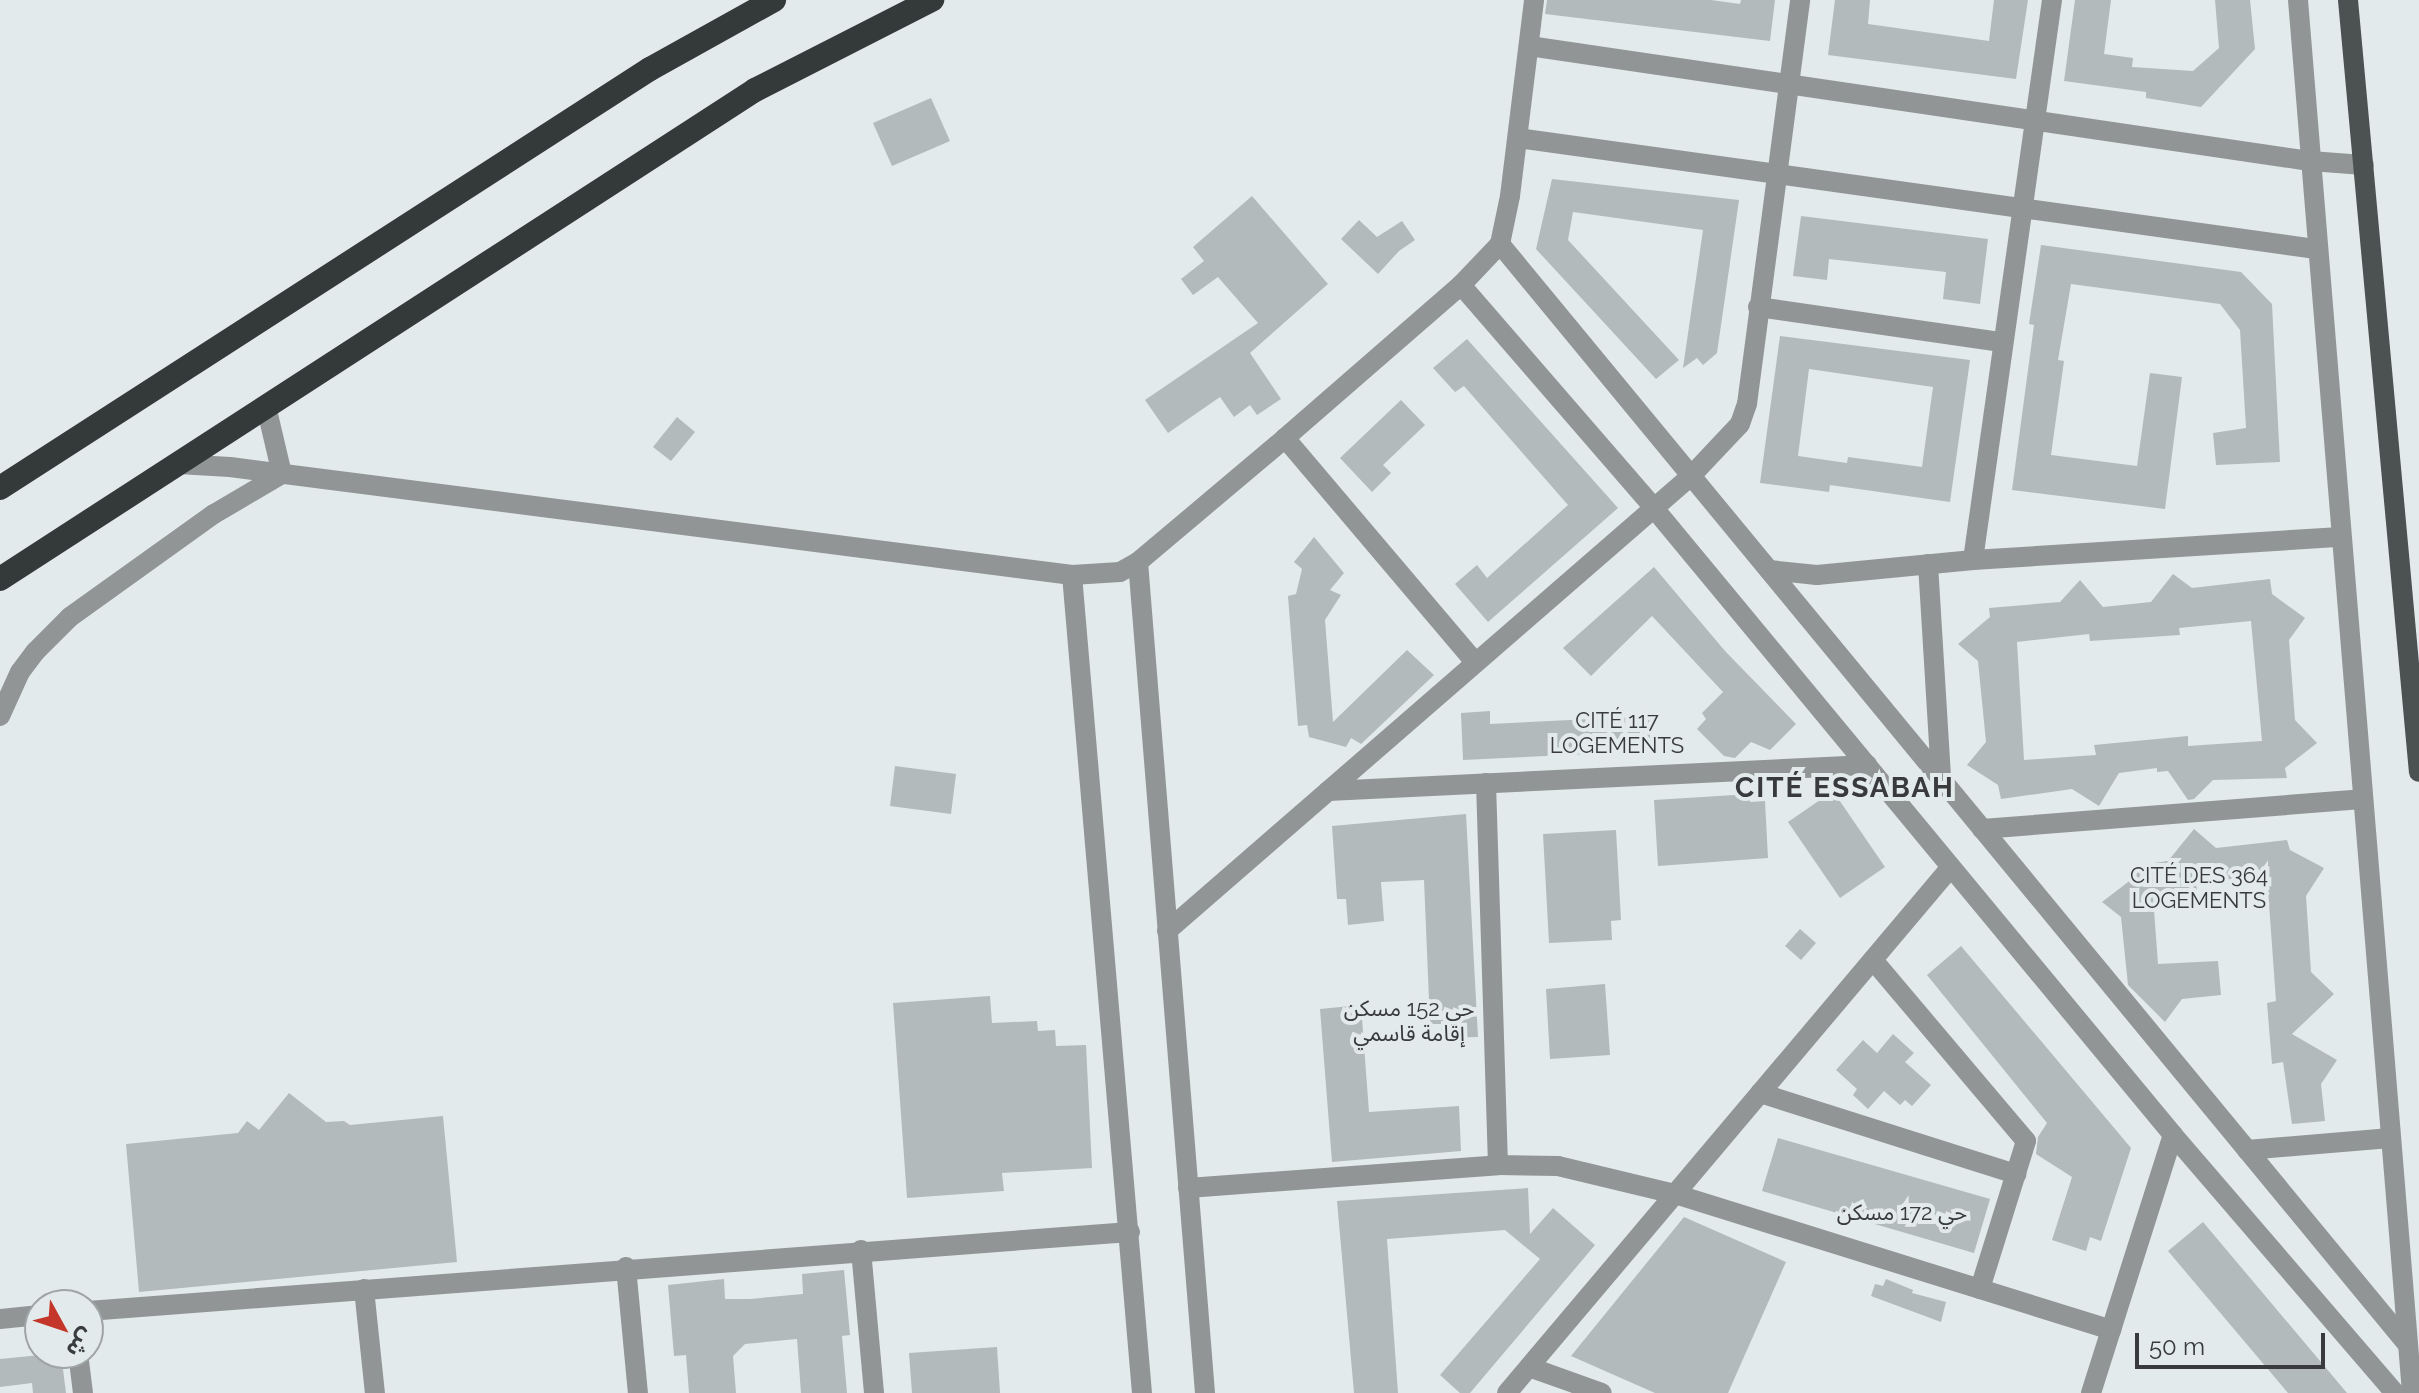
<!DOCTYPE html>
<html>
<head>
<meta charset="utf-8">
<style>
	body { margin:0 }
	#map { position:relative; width:2419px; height:1393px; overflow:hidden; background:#e3eaeb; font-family:Raleway,"Noto Sans Arabic",sans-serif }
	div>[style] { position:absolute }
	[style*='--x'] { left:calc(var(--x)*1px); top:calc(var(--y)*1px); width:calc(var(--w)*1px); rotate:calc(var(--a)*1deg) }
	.building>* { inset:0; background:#b3babb }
	.minor>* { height:20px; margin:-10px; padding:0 10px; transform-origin:10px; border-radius:10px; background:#929595 }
	.major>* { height:20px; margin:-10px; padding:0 10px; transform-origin:10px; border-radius:10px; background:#4c5152 }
	.highway>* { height:24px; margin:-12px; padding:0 12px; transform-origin:12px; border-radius:12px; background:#34393a }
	span { translate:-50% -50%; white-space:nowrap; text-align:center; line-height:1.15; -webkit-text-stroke:8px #e3eaeb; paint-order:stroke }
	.neighbourhood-label { font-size:22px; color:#383a3b }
	.district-label { font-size:28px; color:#383a3b; font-weight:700; letter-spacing:2px }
	.north { position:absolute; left:24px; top:1289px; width:80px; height:80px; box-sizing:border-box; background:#e3eaeb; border:2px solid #9fa4a5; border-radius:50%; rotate:130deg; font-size:22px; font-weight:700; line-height:32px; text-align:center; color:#383a3b }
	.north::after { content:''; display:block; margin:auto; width:28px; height:36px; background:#c33629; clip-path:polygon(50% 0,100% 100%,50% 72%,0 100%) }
	.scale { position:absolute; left:2135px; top:1333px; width:190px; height:36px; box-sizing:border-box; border:4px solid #383a3b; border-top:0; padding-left:10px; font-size:24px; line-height:28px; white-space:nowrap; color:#383a3b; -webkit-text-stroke:6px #e3eaeb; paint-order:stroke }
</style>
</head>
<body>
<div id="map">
	<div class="building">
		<i style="clip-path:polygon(1547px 0,1711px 0,1740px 4px,1741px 0,1775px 0,1770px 41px,1545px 14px)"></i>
		<i style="clip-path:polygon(1835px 0,1870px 0,1868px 24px,1989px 41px,1994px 0,2028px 0,2016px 79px,1828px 55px)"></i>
		<i style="clip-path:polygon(2075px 0,2111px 0,2104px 54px,2133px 58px,2132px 67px,2193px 71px,2219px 48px,2215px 0,2250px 0,2255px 49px,2201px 107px,2146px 98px,2146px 92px,2064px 81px)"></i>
		<i style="clip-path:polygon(931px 98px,950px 141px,892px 166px,873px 123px)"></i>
		<i style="clip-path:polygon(1552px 179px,1739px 200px,1717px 353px,1703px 365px,1697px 358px,1683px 368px,1703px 230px,1573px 212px,1568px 240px,1679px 360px,1656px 379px,1536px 249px)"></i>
		<i style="clip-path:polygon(1252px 196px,1328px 284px,1250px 353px,1281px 399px,1257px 415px,1250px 405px,1234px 417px,1220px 397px,1168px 433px,1145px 400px,1258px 323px,1218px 277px,1193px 295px,1181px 279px,1204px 261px,1193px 247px)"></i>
		<i style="clip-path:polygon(1801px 216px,1988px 239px,1980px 304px,1943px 299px,1946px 272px,1829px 259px,1827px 280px,1793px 276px)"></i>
		<i style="clip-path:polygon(1359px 220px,1377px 237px,1402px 221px,1415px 240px,1399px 251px,1378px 274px,1341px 239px)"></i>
		<i style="clip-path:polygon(2041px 245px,2241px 272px,2272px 304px,2280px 462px,2216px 465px,2213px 433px,2246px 428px,2240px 330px,2220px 304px,2071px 284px,2058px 360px,2064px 361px,2051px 455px,2137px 466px,2150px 373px,2182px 377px,2165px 509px,2012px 490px,2034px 325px,2029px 324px)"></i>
		<i style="clip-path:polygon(evenodd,1780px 336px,1970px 360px,1950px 502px,1830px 485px,1829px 492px,1760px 483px,1780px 336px,1809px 369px,1933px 387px,1922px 467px,1848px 457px,1847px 463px,1798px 456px,1809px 369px)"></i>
		<i style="clip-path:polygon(1467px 339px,1618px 508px,1488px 622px,1455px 584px,1477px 565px,1487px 578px,1568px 505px,1464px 386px,1455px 392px,1433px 368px)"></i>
		<i style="clip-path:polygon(1401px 400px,1425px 425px,1383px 465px,1391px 473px,1372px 492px,1340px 458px)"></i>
		<i style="clip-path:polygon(677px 417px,695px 432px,671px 461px,653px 447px)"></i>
		<i style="clip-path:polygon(1314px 537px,1344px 573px,1330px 590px,1341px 595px,1325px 620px,1333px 722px,1407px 650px,1434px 675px,1361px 744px,1351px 738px,1346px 747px,1309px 737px,1307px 725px,1298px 726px,1288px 596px,1296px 594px,1302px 569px,1294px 562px)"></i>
		<i style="clip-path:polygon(1654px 567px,1725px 651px,1796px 724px,1770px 750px,1751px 742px,1735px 758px,1724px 756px,1697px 729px,1706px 719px,1702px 713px,1723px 692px,1652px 616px,1591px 676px,1563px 648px)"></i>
		<i style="clip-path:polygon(evenodd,2173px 574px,2192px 588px,2270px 579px,2272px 594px,2305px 618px,2289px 640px,2295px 720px,2317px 743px,2285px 768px,2287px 778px,2213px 780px,2194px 799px,2188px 800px,2168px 771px,2157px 772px,2157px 768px,2119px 773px,2099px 806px,2072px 789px,2001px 799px,1998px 785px,1967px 765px,1986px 742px,1978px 661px,1958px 644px,1990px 617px,1989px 608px,2060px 602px,2080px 580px,2103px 607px,2151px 602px,2173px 574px,2251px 621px,2262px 741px,2188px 746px,2188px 736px,2094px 745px,2096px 755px,2024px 760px,2017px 642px,2089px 634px,2090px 641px,2180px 635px,2179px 628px,2251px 621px)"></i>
		<i style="clip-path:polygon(1490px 711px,1490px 724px,1652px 716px,1653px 751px,1463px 760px,1461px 713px)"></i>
		<i style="clip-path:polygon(895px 766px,956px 774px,951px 814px,890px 806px)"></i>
		<i style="clip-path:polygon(1833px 791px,1885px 867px,1840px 898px,1788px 822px)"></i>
		<i style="clip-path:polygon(1750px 794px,1750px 802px,1765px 801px,1768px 858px,1658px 866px,1654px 800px)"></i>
		<i style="clip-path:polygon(1466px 814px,1478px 1037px,1441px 1038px,1441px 1024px,1430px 1024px,1424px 880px,1381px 882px,1384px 921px,1348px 925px,1346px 899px,1337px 899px,1332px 826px)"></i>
		<i style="clip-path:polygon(2194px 829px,2216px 848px,2287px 840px,2290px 850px,2324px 868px,2306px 896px,2311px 972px,2334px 994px,2292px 1034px,2337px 1060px,2321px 1084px,2325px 1121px,2292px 1124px,2283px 1062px,2272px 1064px,2267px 1003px,2276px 1001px,2267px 876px,2196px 882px,2197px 892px,2153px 896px,2158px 964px,2218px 961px,2221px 995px,2182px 999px,2165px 1022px,2128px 985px,2121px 917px,2102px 902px,2132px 879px,2133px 866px,2168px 861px)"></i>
		<i style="clip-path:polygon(1616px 830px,1621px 920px,1611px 921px,1612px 940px,1549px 943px,1543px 834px)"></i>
		<i style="clip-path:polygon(1800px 929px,1816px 943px,1801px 960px,1785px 946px)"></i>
		<i style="clip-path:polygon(1961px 946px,2131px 1148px,2101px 1241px,2090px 1237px,2086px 1251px,2052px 1240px,2072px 1177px,2036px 1154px,2038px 1137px,2047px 1123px,1927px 975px)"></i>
		<i style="clip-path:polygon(1605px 984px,1610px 1055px,1550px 1059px,1546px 989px)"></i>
		<i style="clip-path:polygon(990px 996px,992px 1023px,1037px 1021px,1038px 1031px,1055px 1030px,1056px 1046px,1086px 1045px,1092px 1168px,1002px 1173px,1004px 1191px,907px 1198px,893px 1003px)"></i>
		<i style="clip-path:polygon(1361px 1005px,1369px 1112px,1459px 1106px,1461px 1151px,1332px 1162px,1320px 1009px)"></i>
		<i style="clip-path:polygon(1893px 1034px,1914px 1053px,1905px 1062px,1931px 1085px,1912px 1106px,1905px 1100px,1900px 1105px,1884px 1091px,1868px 1109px,1853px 1095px,1857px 1089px,1836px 1070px,1863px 1040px,1877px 1053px)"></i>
		<i style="clip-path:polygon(289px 1093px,326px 1122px,344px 1121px,350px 1125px,443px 1116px,457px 1262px,139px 1292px,126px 1144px,238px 1133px,247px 1121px,259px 1130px)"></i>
		<i style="clip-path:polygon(1778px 1138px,1990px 1199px,1974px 1253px,1762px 1191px)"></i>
		<i style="clip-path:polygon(1528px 1188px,1530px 1234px,1553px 1208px,1595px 1245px,1470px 1393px,1460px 1393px,1440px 1375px,1540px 1259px,1505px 1230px,1387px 1239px,1398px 1393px,1354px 1393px,1337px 1201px)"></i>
		<i style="clip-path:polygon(1684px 1217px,1786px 1262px,1728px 1393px,1655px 1393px,1571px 1356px)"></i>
		<i style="clip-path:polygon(2203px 1222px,2347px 1393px,2288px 1393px,2168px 1251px)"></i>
		<i style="clip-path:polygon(844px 1270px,850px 1335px,842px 1336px,847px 1393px,801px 1393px,797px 1339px,745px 1344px,733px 1356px,736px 1393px,689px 1393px,686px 1355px,674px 1356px,668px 1285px,724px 1279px,725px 1299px,750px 1299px,803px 1294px,802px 1274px)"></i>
		<i style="clip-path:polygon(1886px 1279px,1913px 1290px,1912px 1293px,1946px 1302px,1941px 1322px,1871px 1296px,1875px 1284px,1883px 1286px)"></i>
		<i style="clip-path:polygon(997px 1347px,1000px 1393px,912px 1393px,909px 1353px)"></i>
		<i style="clip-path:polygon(61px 1353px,66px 1393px,33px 1393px,32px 1383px,0 1387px,0 1359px)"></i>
	</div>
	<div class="minor">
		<i style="--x:2298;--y:0;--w:1398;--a:85.32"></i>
		<i style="--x:1529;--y:46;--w:789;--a:8.38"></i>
		<i style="--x:2310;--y:161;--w:54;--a:4.2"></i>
		<i style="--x:1518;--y:138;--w:806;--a:7.92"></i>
		<i style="--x:1500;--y:244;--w:1427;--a:50.49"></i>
		<i style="--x:1461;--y:285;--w:294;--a:49.1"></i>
		<i style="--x:1653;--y:507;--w:815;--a:50.37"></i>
		<i style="--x:2173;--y:1135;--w:340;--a:49.3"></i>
		<i style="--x:1758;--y:307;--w:246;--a:8.2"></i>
		<i style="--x:266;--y:406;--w:70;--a:76.8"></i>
		<i style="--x:1285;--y:438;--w:294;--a:49.7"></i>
		<i style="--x:178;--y:464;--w:52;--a:3.3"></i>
		<i style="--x:230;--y:467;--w:849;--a:7.31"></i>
		<i style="--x:1072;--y:575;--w:48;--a:-3.6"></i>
		<i style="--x:1120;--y:572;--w:21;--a:-29"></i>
		<i style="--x:1138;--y:562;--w:192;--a:-40.1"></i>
		<i style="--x:1285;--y:438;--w:233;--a:-41"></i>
		<i style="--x:1461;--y:285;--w:57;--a:-46.4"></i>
		<i style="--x:1500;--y:244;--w:49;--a:-78.2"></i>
		<i style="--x:1510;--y:196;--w:197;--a:-83"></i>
		<i style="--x:1973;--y:560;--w:566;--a:-81.97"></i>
		<i style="--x:1138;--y:562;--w:834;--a:85.39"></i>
		<i style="--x:1928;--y:564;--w:215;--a:86.5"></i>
		<i style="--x:1769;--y:570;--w:48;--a:5.9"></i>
		<i style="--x:1817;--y:575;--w:157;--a:-5.5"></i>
		<i style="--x:1973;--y:560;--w:368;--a:-3.6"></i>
		<i style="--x:1072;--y:575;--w:821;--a:85.11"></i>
		<i style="--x:0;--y:716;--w:48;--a:-65.6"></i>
		<i style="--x:20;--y:672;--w:25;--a:-53"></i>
		<i style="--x:35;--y:652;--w:49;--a:-45"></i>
		<i style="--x:70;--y:617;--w:177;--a:-35.6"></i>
		<i style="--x:214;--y:514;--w:79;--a:-30.5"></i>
		<i style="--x:1486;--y:783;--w:382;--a:88.2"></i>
		<i style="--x:1328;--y:791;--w:540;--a:-2.76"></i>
		<i style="--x:1982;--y:829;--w:381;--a:-4.5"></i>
		<i style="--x:1167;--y:931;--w:694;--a:-40.97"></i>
		<i style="--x:1691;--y:476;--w:71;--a:-46.7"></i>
		<i style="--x:1740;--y:424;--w:21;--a:-71"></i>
		<i style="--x:1747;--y:404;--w:407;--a:-82.5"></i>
		<i style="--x:1873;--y:960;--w:237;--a:49.8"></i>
		<i style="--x:2026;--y:1141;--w:155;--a:107.3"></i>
		<i style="--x:1760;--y:1093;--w:269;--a:17.6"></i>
		<i style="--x:2247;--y:1150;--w:144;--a:-4.8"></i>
		<i style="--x:1188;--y:1188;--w:311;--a:-4.2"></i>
		<i style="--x:1498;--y:1165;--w:60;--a:1"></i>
		<i style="--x:1558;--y:1166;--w:120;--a:13.5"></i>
		<i style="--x:1675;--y:1194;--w:457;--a:17.3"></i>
		<i style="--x:861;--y:1250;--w:144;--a:84.8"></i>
		<i style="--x:626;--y:1267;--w:127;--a:84.6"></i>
		<i style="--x:364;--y:1289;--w:105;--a:84"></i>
		<i style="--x:88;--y:1311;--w:1045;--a:-4.34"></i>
		<i style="--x:0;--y:1319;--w:40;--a:-5.7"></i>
		<i style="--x:78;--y:1353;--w:40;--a:82.9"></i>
		<i style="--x:1529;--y:1367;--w:77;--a:19.6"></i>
		<i style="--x:1507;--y:1393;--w:688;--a:-49.83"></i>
		<i style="--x:2091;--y:1393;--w:271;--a:-72.4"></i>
	</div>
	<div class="major">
		<i style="--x:2348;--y:0;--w:775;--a:84.75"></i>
	</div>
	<div class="highway">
		<i style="--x:0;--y:488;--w:773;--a:-32.81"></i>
		<i style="--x:650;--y:69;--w:142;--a:-29.1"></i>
		<i style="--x:0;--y:579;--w:900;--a:-32.93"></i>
		<i style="--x:755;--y:90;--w:199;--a:-27"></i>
	</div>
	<div class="neighbourhood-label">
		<span style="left:1617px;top:733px">CITÉ 117<br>LOGEMENTS</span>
		<span style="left:2199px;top:888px">CITÉ DES 364<br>LOGEMENTS</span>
		<span style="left:1409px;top:1021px">حي 152 مسكن<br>إقامة قاسمي</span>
		<span style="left:1902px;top:1213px">حي 172 مسكن</span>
	</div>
	<div class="district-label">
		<span style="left:1845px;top:788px">CITÉ ESSABAH</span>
	</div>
	<div class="north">ش</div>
	<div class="scale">50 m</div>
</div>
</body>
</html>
